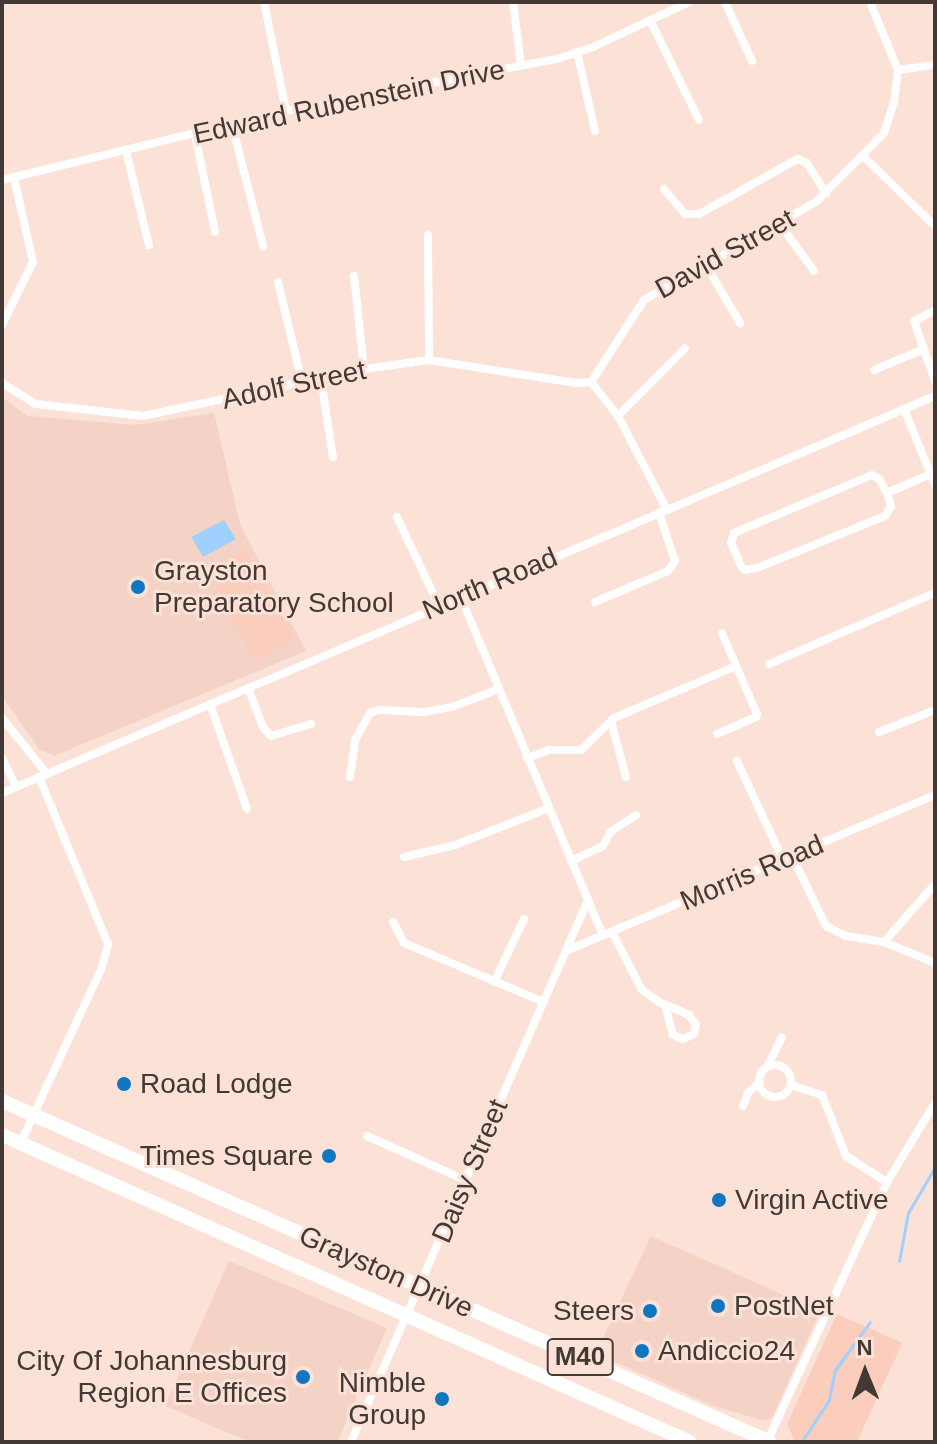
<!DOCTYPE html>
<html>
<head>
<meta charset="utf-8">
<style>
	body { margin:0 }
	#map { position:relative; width:937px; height:1444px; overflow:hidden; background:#fce1d7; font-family:Arial,sans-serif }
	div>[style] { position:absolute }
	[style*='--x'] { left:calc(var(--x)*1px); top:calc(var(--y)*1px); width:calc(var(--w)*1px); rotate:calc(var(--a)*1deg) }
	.built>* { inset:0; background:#f4d2c5 }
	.green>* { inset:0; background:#facdbc }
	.water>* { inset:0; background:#a0d0fe }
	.stream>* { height:3px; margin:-1.5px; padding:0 1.5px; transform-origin:1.5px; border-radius:1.5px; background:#a0d0fe }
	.street>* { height:8px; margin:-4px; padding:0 4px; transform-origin:4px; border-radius:4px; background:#fff }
	.street>.ring { margin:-4px; padding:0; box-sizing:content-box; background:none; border:8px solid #fff; border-radius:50% }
	.primary>* { height:14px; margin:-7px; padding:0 7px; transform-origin:7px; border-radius:7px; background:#fff }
	.dots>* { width:22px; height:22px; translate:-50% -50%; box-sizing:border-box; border:4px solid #fce1d7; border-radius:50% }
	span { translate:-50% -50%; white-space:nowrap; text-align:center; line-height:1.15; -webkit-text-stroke:6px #fce1d7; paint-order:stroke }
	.shield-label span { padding:2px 6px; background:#fce1d7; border:2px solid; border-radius:6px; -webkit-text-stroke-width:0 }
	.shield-label { font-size:26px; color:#423834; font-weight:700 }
	.street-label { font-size:28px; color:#423834 }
	.poi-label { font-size:28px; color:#423834 }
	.left { translate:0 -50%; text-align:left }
	.right { translate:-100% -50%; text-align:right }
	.frame { position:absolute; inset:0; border:4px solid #423834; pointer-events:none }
	.north { position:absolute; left:825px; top:1332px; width:80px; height:80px; -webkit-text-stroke:6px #fce1d7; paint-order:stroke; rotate:359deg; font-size:22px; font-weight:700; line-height:32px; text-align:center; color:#423834 }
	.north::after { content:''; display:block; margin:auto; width:28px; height:36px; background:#423834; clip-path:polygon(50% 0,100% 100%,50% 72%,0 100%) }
</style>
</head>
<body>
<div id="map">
	<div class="built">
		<i style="clip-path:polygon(2px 397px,27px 416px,135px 425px,214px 413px,240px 524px,306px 651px,54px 756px,39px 749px,2px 696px)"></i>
		<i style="clip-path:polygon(651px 1236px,820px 1311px,773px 1416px,766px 1421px,713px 1406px,596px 1353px)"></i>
		<i style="clip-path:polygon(229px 1261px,387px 1328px,337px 1442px,250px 1442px,165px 1406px)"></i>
	</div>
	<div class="green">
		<i style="clip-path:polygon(245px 551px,294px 640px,255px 661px,207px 572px)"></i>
		<i style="clip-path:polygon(837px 1314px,902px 1343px,857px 1442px,795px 1442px,787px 1424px)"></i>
	</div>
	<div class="water">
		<i style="clip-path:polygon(224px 520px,236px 539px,203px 557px,191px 537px)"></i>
	</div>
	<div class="stream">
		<i style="--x:899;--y:1261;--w:49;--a:-79.4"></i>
		<i style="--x:908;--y:1213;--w:53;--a:-59.6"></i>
		<i style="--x:802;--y:1441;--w:49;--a:-56.6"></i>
		<i style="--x:829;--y:1400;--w:31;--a:-79"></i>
		<i style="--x:835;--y:1370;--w:59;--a:-53.9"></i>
	</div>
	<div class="street">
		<i style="--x:264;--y:2;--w:111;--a:78.6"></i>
		<i style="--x:513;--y:2;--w:64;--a:82.8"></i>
		<i style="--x:725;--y:2;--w:65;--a:65.4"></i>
		<i style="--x:650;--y:20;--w:111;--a:63.9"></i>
		<i style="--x:577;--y:52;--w:81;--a:77.2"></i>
		<i style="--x:898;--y:70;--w:37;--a:-8"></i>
		<i style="--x:232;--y:125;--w:125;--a:75.6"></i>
		<i style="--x:195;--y:135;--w:99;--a:78.3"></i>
		<i style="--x:126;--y:151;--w:97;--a:76.3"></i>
		<i style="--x:863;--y:156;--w:100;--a:44.2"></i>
		<i style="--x:2;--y:180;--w:292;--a:-13.7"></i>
		<i style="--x:286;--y:111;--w:276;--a:-10.9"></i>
		<i style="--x:557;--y:59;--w:38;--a:-18"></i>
		<i style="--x:593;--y:47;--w:106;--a:-25.1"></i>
		<i style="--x:664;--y:189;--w:33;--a:50"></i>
		<i style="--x:685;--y:214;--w:14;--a:0"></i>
		<i style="--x:699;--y:214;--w:113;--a:-29.1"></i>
		<i style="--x:798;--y:159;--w:10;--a:24"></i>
		<i style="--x:807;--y:163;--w:36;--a:58"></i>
		<i style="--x:779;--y:223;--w:59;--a:53.9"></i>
		<i style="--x:428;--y:235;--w:125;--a:89.5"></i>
		<i style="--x:705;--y:264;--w:69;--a:59.3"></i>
		<i style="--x:354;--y:276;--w:94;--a:83.9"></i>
		<i style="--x:278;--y:282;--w:103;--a:76.5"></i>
		<i style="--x:935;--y:310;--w:24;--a:152"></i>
		<i style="--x:914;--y:321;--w:64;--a:70.7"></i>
		<i style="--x:2;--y:325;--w:70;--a:-63.8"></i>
		<i style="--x:33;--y:262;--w:86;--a:-102.7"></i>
		<i style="--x:874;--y:370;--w:54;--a:-22.8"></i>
		<i style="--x:321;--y:379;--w:79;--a:81.3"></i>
		<i style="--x:2;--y:383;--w:40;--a:32"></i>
		<i style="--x:36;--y:404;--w:108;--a:6.4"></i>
		<i style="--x:143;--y:416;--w:226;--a:-12"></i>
		<i style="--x:364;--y:369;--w:66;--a:-7.9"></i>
		<i style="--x:429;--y:360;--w:149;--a:8.9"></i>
		<i style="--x:576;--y:383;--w:15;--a:-4"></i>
		<i style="--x:904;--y:409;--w:82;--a:67.8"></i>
		<i style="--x:618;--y:416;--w:95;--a:-45.4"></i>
		<i style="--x:872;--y:475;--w:8;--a:30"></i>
		<i style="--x:879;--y:479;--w:16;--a:60"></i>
		<i style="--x:887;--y:493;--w:14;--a:73"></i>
		<i style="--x:891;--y:506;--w:12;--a:121"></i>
		<i style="--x:885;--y:516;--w:138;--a:157.9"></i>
		<i style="--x:757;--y:568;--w:12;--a:171"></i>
		<i style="--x:745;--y:570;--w:6;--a:-135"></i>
		<i style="--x:741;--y:566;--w:25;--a:-113"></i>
		<i style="--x:731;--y:543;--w:10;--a:-73"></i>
		<i style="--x:734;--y:533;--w:150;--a:-22.8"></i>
		<i style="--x:887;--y:493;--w:48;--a:-23.4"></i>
		<i style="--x:667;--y:510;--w:106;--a:-117.5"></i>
		<i style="--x:618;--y:416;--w:43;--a:-128.5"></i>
		<i style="--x:591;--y:382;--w:98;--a:-57.1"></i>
		<i style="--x:644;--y:300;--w:198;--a:-29.7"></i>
		<i style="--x:816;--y:202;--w:97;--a:-45.4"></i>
		<i style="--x:884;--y:133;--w:32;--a:-72"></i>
		<i style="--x:894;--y:103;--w:33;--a:-83"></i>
		<i style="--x:898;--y:70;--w:74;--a:-112.4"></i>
		<i style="--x:397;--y:517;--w:98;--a:64.7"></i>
		<i style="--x:595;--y:602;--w:79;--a:-23"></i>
		<i style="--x:668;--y:571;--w:12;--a:-55"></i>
		<i style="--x:675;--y:561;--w:51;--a:-108.4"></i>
		<i style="--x:769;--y:664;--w:181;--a:-23.2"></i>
		<i style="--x:248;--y:688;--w:42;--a:69"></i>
		<i style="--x:263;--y:727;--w:12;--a:48"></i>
		<i style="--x:271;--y:736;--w:42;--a:-16.7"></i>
		<i style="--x:210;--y:704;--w:111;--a:70.6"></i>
		<i style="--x:2;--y:718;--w:72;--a:51.2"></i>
		<i style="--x:611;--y:721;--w:58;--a:75"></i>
		<i style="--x:879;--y:732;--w:60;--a:-21.4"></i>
		<i style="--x:717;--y:734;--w:43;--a:-23.6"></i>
		<i style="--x:756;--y:717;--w:3;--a:-72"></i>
		<i style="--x:757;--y:714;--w:88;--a:-113.4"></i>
		<i style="--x:2;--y:758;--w:32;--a:64"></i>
		<i style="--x:527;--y:758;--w:23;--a:-20"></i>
		<i style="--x:549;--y:750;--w:32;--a:0"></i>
		<i style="--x:581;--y:750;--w:46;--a:-44.1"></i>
		<i style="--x:614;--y:718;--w:133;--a:-23.1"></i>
		<i style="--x:737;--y:761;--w:109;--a:65.1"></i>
		<i style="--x:350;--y:777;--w:37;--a:-82"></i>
		<i style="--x:355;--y:740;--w:31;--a:-61"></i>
		<i style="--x:370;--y:713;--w:9;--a:-18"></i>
		<i style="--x:379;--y:710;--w:45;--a:2.5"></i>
		<i style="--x:424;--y:712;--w:28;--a:-10"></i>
		<i style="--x:452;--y:707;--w:50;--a:-21"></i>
		<i style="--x:2;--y:793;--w:1014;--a:-23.05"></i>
		<i style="--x:792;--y:856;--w:78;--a:64.1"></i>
		<i style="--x:826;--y:926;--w:22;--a:27"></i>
		<i style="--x:846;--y:936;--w:38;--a:9"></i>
		<i style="--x:884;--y:942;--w:55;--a:22.4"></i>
		<i style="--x:404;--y:857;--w:52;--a:-13.2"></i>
		<i style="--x:455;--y:845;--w:101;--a:-21.5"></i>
		<i style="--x:571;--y:861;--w:35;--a:-25"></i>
		<i style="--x:603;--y:846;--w:16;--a:-63"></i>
		<i style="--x:610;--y:832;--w:31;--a:-33"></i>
		<i style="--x:588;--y:900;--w:38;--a:67"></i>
		<i style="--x:393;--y:922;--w:24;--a:62"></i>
		<i style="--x:404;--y:943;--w:152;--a:22.9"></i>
		<i style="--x:612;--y:932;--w:65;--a:62.7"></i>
		<i style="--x:642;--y:990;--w:21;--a:35"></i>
		<i style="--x:659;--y:1002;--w:21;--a:23"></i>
		<i style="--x:678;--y:1010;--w:12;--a:24"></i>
		<i style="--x:689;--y:1015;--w:12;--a:55"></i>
		<i style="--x:696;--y:1025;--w:9;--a:103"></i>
		<i style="--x:694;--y:1034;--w:12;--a:156"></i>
		<i style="--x:683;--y:1039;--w:11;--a:-158"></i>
		<i style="--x:673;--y:1035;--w:31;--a:-105"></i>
		<i style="--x:884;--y:942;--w:77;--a:-48.7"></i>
		<i style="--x:568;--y:950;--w:398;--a:-22.9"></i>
		<i style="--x:494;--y:982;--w:70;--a:-64.5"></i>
		<i class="ring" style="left:759px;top:1065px;width:24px;height:24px"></i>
		<i style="--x:767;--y:1067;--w:33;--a:-63"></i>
		<i style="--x:791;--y:1085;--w:33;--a:18"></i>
		<i style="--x:822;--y:1095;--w:66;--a:68.5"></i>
		<i style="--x:846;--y:1156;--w:49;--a:32.4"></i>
		<i style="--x:743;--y:1106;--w:14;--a:-69"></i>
		<i style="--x:748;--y:1093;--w:16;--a:-43"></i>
		<i style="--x:367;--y:1136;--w:110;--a:24.2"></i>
		<i style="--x:20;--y:1144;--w:195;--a:-65.1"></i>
		<i style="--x:102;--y:967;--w:24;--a:-75"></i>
		<i style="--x:108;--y:944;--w:181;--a:-112.4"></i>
		<i style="--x:351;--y:1442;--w:592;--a:-66.38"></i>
		<i style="--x:588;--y:900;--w:330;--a:-112.8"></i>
		<i style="--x:767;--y:1442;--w:286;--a:-65.2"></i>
		<i style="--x:887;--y:1182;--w:92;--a:-58.7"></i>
	</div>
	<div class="primary">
		<i style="--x:2;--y:1101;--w:840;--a:23.94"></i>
		<i style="--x:2;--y:1135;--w:753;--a:24.05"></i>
	</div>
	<div class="dots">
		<i style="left:138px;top:587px;background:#0f76c1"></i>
		<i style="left:124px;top:1084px;background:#0f76c1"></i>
		<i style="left:329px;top:1156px;background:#0f76c1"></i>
		<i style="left:719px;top:1200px;background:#0f76c1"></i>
		<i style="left:718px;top:1306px;background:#0f76c1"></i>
		<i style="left:650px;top:1311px;background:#0f76c1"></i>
		<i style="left:642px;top:1351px;background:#0f76c1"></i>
		<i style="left:303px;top:1377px;background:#0f76c1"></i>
		<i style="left:442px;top:1399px;background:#0f76c1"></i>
	</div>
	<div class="shield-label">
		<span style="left:580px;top:1357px">M40</span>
	</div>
	<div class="street-label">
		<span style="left:349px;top:102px;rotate:-12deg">Edward Rubenstein Drive</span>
		<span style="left:725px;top:254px;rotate:-29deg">David Street</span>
		<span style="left:294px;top:385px;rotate:-12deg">Adolf Street</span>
		<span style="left:490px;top:584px;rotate:-23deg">North Road</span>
		<span style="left:752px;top:873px;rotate:-23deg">Morris Road</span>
		<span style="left:470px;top:1171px;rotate:-67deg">Daisy Street</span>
		<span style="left:386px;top:1272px;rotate:24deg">Grayston Drive</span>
	</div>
	<div class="poi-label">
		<span class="left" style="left:154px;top:587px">Grayston<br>Preparatory School</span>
		<span class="left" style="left:140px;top:1084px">Road Lodge</span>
		<span class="right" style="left:313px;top:1156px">Times Square</span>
		<span class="left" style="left:735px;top:1200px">Virgin Active</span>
		<span class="left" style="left:734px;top:1306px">PostNet</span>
		<span class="right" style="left:634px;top:1311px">Steers</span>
		<span class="left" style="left:658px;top:1351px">Andiccio24</span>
		<span class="right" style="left:287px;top:1377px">City Of Johannesburg<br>Region E Offices</span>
		<span class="right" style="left:426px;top:1399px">Nimble<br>Group</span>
	</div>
	<div class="frame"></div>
	<div class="north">N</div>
</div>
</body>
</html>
